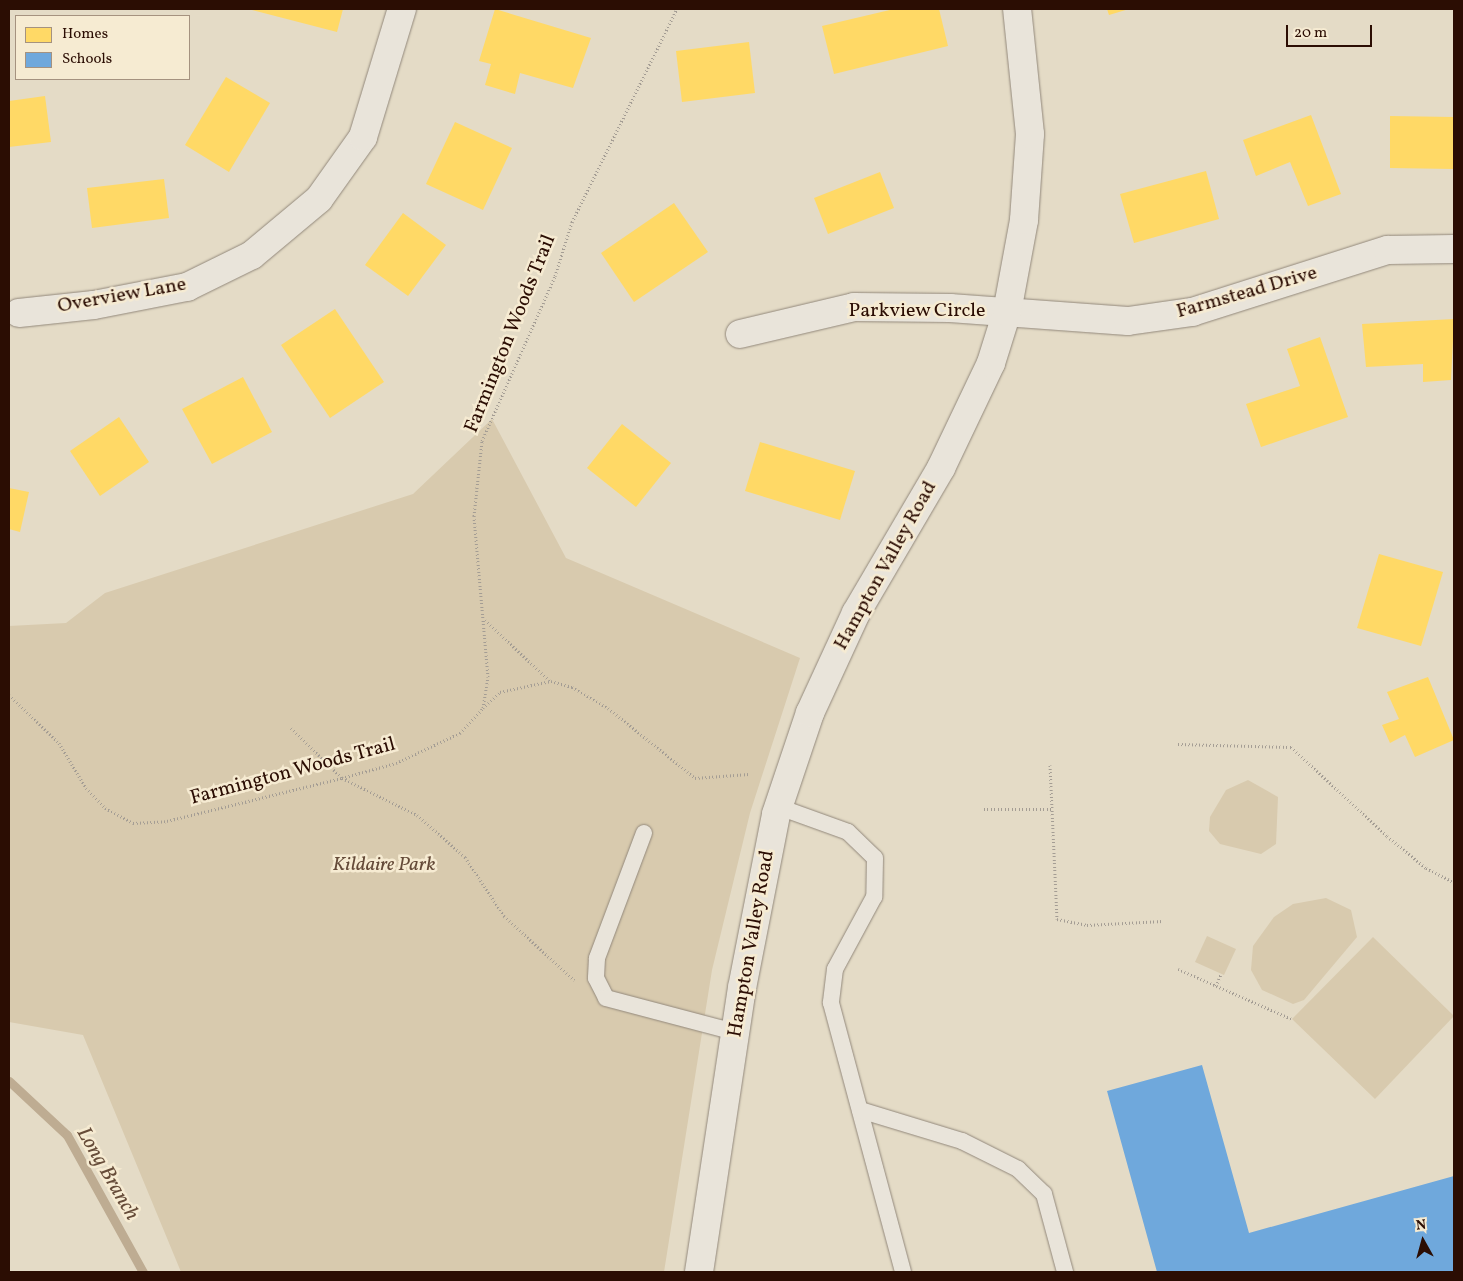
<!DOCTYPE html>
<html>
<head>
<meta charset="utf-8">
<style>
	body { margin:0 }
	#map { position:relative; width:1463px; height:1281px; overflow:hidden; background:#e4dbc6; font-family:Vollkorn,serif }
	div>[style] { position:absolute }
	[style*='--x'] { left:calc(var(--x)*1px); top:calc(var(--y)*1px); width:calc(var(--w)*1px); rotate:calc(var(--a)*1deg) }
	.green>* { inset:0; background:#d8caae }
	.homes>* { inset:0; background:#ffd966 }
	.schools>* { inset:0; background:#6fa8dc }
	.stream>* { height:9px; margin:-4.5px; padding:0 4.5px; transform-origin:4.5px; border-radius:4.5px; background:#beac92 }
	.path>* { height:3px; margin-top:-1.5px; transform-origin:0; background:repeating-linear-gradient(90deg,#a49d94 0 1px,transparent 0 3.5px) }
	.roads { filter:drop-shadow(0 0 1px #92887b) drop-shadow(0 0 1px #92887b) }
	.lane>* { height:16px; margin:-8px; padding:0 8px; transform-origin:8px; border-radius:8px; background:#e9e4da }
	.street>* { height:28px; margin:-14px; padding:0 14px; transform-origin:14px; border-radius:14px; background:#e9e4da }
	span { translate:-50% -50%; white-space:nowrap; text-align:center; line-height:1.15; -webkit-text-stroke:5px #f6ebd2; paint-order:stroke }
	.street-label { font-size:20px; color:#2b0d03 }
	.park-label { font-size:20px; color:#644a38; font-style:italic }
	.water-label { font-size:21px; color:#664c39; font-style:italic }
	.frame { position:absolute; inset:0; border:10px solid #2b0d03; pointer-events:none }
	.legend { position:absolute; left:15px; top:15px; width:175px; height:65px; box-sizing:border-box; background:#f6ebd2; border:1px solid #a5927f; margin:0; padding:6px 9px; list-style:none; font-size:15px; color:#2b0d03 }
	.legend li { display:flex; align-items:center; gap:10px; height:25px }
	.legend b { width:25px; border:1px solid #a5927f }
	.north { position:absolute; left:1398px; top:1216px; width:50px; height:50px; -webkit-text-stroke:4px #f6ebd2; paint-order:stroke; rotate:353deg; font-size:14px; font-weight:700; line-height:20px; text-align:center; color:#2b0d03 }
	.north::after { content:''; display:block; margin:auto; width:18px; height:22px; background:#2b0d03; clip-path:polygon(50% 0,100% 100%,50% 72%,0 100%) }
	.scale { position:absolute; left:1286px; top:25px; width:86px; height:22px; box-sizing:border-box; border:2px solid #2b0d03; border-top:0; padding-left:6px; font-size:15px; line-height:18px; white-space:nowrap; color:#2b0d03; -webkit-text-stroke:4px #f6ebd2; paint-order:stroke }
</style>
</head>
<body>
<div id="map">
	<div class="green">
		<i style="clip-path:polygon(492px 419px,566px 558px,800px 658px,750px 813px,712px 970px,664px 1272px,181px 1272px,83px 1035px,9px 1022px,9px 626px,66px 623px,105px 593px,413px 494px)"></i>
		<i style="clip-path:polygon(1248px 780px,1278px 797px,1276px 844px,1261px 854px,1220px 844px,1209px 831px,1210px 817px,1226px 790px)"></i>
		<i style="clip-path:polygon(1326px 898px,1351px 910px,1357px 937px,1304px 1000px,1293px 1004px,1262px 990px,1251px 970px,1253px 946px,1274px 917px,1293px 904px)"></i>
		<i style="clip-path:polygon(1207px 936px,1236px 949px,1224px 975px,1195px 962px)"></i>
		<i style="clip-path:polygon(1373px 937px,1454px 1016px,1375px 1099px,1292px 1019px)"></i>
	</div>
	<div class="homes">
		<i style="clip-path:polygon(248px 9px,343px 9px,337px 32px)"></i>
		<i style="clip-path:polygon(495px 9px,591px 38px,573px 88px,520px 73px,515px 94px,485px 85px,491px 64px,479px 61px)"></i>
		<i style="clip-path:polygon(894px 9px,939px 9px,948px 46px,834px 74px,822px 26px)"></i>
		<i style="clip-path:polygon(1107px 9px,1129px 9px,1109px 15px)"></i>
		<i style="clip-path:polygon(749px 42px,755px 93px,682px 102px,676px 51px)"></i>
		<i style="clip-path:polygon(226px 77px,270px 103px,229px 172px,185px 145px)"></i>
		<i style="clip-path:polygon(45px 96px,51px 142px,9px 147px,9px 101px)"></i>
		<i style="clip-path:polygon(1311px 115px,1341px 194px,1308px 206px,1290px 162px,1256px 176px,1243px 140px)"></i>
		<i style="clip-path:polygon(1390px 116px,1454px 117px,1454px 169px,1390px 168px)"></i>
		<i style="clip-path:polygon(455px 122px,512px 148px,483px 210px,426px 184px)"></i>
		<i style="clip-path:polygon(1206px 171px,1219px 219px,1134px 243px,1120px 194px)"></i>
		<i style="clip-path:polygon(880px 172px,894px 208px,828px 234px,814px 198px)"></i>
		<i style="clip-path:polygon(164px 179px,169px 218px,92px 228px,87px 188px)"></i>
		<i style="clip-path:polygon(674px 203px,708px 252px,634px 302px,601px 253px)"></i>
		<i style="clip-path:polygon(403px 213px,446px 245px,408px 296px,365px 265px)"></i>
		<i style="clip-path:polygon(335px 309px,384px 382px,330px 418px,281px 345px)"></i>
		<i style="clip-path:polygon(1454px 319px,1451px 380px,1423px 382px,1423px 364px,1366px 367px,1362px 324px)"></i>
		<i style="clip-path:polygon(1320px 337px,1348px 417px,1261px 447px,1246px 404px,1300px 386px,1287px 349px)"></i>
		<i style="clip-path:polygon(243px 377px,272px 432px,212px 464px,182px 409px)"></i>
		<i style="clip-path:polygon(119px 417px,149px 462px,100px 496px,70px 451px)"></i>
		<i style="clip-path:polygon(622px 424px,671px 463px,636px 507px,587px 468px)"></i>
		<i style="clip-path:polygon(760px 442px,855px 471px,840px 520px,745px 491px)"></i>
		<i style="clip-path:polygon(9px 488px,29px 492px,20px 532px,9px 529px)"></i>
		<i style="clip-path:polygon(1379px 554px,1443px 572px,1421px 646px,1357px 628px)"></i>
		<i style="clip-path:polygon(1428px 677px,1454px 740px,1415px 757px,1405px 735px,1390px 743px,1382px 725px,1399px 719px,1387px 692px)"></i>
	</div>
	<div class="schools">
		<i style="clip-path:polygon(1202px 1065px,1249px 1233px,1454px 1176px,1454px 1272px,1157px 1272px,1107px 1091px)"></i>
	</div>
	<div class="stream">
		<i style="--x:9;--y:1081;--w:79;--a:43"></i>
		<i style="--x:67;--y:1135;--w:157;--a:61"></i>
	</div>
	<div class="path">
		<i style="--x:485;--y:620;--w:89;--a:43.2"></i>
		<i style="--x:9;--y:695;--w:69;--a:43.8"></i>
		<i style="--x:59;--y:743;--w:52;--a:59"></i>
		<i style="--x:86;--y:788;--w:28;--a:46"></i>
		<i style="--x:105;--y:808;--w:32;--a:28"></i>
		<i style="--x:133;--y:823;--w:34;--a:-3"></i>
		<i style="--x:167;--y:821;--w:180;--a:-13.8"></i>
		<i style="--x:342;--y:778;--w:56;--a:-15.5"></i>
		<i style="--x:396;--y:763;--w:71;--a:-25.1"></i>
		<i style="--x:460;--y:733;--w:34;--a:-47"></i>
		<i style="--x:483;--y:708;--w:31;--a:-81"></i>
		<i style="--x:488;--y:677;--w:162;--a:-95"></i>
		<i style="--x:474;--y:516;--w:75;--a:-83.9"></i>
		<i style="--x:482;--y:441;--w:180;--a:-66.1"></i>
		<i style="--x:555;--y:276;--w:57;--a:-72.5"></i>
		<i style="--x:572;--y:222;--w:237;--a:-63.8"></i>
		<i style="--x:483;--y:708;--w:23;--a:-43"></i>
		<i style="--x:500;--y:692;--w:52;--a:-12.2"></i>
		<i style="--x:551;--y:681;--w:22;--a:16"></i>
		<i style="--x:572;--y:687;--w:42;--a:30.3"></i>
		<i style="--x:608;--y:708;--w:112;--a:38.8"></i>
		<i style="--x:695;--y:778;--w:54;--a:-4.2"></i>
		<i style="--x:291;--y:728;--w:71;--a:44.4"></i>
		<i style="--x:342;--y:778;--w:84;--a:26.3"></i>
		<i style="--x:417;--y:815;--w:64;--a:41.2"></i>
		<i style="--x:465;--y:857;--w:71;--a:56.5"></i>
		<i style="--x:504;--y:916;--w:95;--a:42.4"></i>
		<i style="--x:1178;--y:744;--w:113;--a:1.5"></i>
		<i style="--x:1291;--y:747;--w:131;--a:42.8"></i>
		<i style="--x:1387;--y:836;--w:50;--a:39.4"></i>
		<i style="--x:1426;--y:868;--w:31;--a:27"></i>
		<i style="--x:1050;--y:765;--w:154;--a:87.4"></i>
		<i style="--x:1057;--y:919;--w:31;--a:11"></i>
		<i style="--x:1087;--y:925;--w:76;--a:-3"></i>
		<i style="--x:984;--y:809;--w:68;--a:0"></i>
		<i style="--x:1178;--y:969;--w:124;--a:23.7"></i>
		<i style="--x:1216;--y:986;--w:13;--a:-67"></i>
	</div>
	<div class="roads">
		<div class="lane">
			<i style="--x:779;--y:807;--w:73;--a:19.9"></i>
			<i style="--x:848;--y:832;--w:37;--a:44"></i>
			<i style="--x:875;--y:858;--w:39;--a:91"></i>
			<i style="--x:874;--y:897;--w:82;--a:118.4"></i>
			<i style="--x:835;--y:969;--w:34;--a:97"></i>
			<i style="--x:831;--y:1003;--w:278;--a:75"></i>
			<i style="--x:644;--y:833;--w:134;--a:110.6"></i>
			<i style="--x:597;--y:958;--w:20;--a:93"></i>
			<i style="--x:596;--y:978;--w:22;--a:63"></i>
			<i style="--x:606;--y:998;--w:133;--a:14.8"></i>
			<i style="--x:860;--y:1110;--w:107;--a:16.9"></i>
			<i style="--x:962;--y:1141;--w:63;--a:26.6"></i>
			<i style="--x:1018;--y:1169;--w:36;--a:44"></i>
			<i style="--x:1044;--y:1194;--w:81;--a:74.9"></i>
		</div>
		<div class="street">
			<i style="--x:19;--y:313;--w:75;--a:-6.1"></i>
			<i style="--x:94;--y:305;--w:95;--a:-11"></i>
			<i style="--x:187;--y:287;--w:72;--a:-26.2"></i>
			<i style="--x:252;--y:255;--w:87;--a:-39.9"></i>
			<i style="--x:319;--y:199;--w:76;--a:-54.6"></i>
			<i style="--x:363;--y:137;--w:134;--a:-73.1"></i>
			<i style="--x:740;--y:334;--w:117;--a:-13.3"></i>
			<i style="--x:854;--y:307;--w:96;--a:0.6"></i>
			<i style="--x:950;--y:308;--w:178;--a:4.2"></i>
			<i style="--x:1128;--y:321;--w:65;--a:-8"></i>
			<i style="--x:1192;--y:312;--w:206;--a:-17.6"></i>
			<i style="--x:1388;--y:250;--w:66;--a:-0.9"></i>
			<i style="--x:699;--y:1272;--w:287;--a:-81.4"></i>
			<i style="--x:742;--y:988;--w:177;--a:-78.9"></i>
			<i style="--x:776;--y:814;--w:107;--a:-71.4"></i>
			<i style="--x:810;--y:713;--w:110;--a:-65.3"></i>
			<i style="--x:856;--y:613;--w:168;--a:-59.6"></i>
			<i style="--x:941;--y:468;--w:116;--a:-64.5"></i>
			<i style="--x:991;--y:363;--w:53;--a:-72.6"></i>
			<i style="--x:1007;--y:312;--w:94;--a:-79.5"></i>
			<i style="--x:1024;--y:220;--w:86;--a:-86"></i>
			<i style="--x:1030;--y:134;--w:126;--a:-95.9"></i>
		</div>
	</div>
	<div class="street-label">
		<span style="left:1247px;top:293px;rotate:-16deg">Farmstead Drive</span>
		<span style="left:122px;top:296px;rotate:-10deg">Overview Lane</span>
		<span style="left:917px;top:311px">Parkview Circle</span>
		<span style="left:511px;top:334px;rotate:-68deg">Farmington Woods Trail</span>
		<span style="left:886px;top:566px;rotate:-61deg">Hampton Valley Road</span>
		<span style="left:293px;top:772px;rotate:-15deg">Farmington Woods Trail</span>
		<span style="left:752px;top:944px;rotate:-80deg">Hampton Valley Road</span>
	</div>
	<div class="park-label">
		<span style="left:384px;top:865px">Kildaire Park</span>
	</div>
	<div class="water-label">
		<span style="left:107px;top:1174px;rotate:60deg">Long Branch</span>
	</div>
	<div class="frame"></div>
	<ul class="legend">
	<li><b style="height:14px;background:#ffd966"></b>Homes</li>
	<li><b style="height:14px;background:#6fa8dc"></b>Schools</li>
	</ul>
	<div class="north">N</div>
	<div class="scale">20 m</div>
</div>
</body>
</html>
